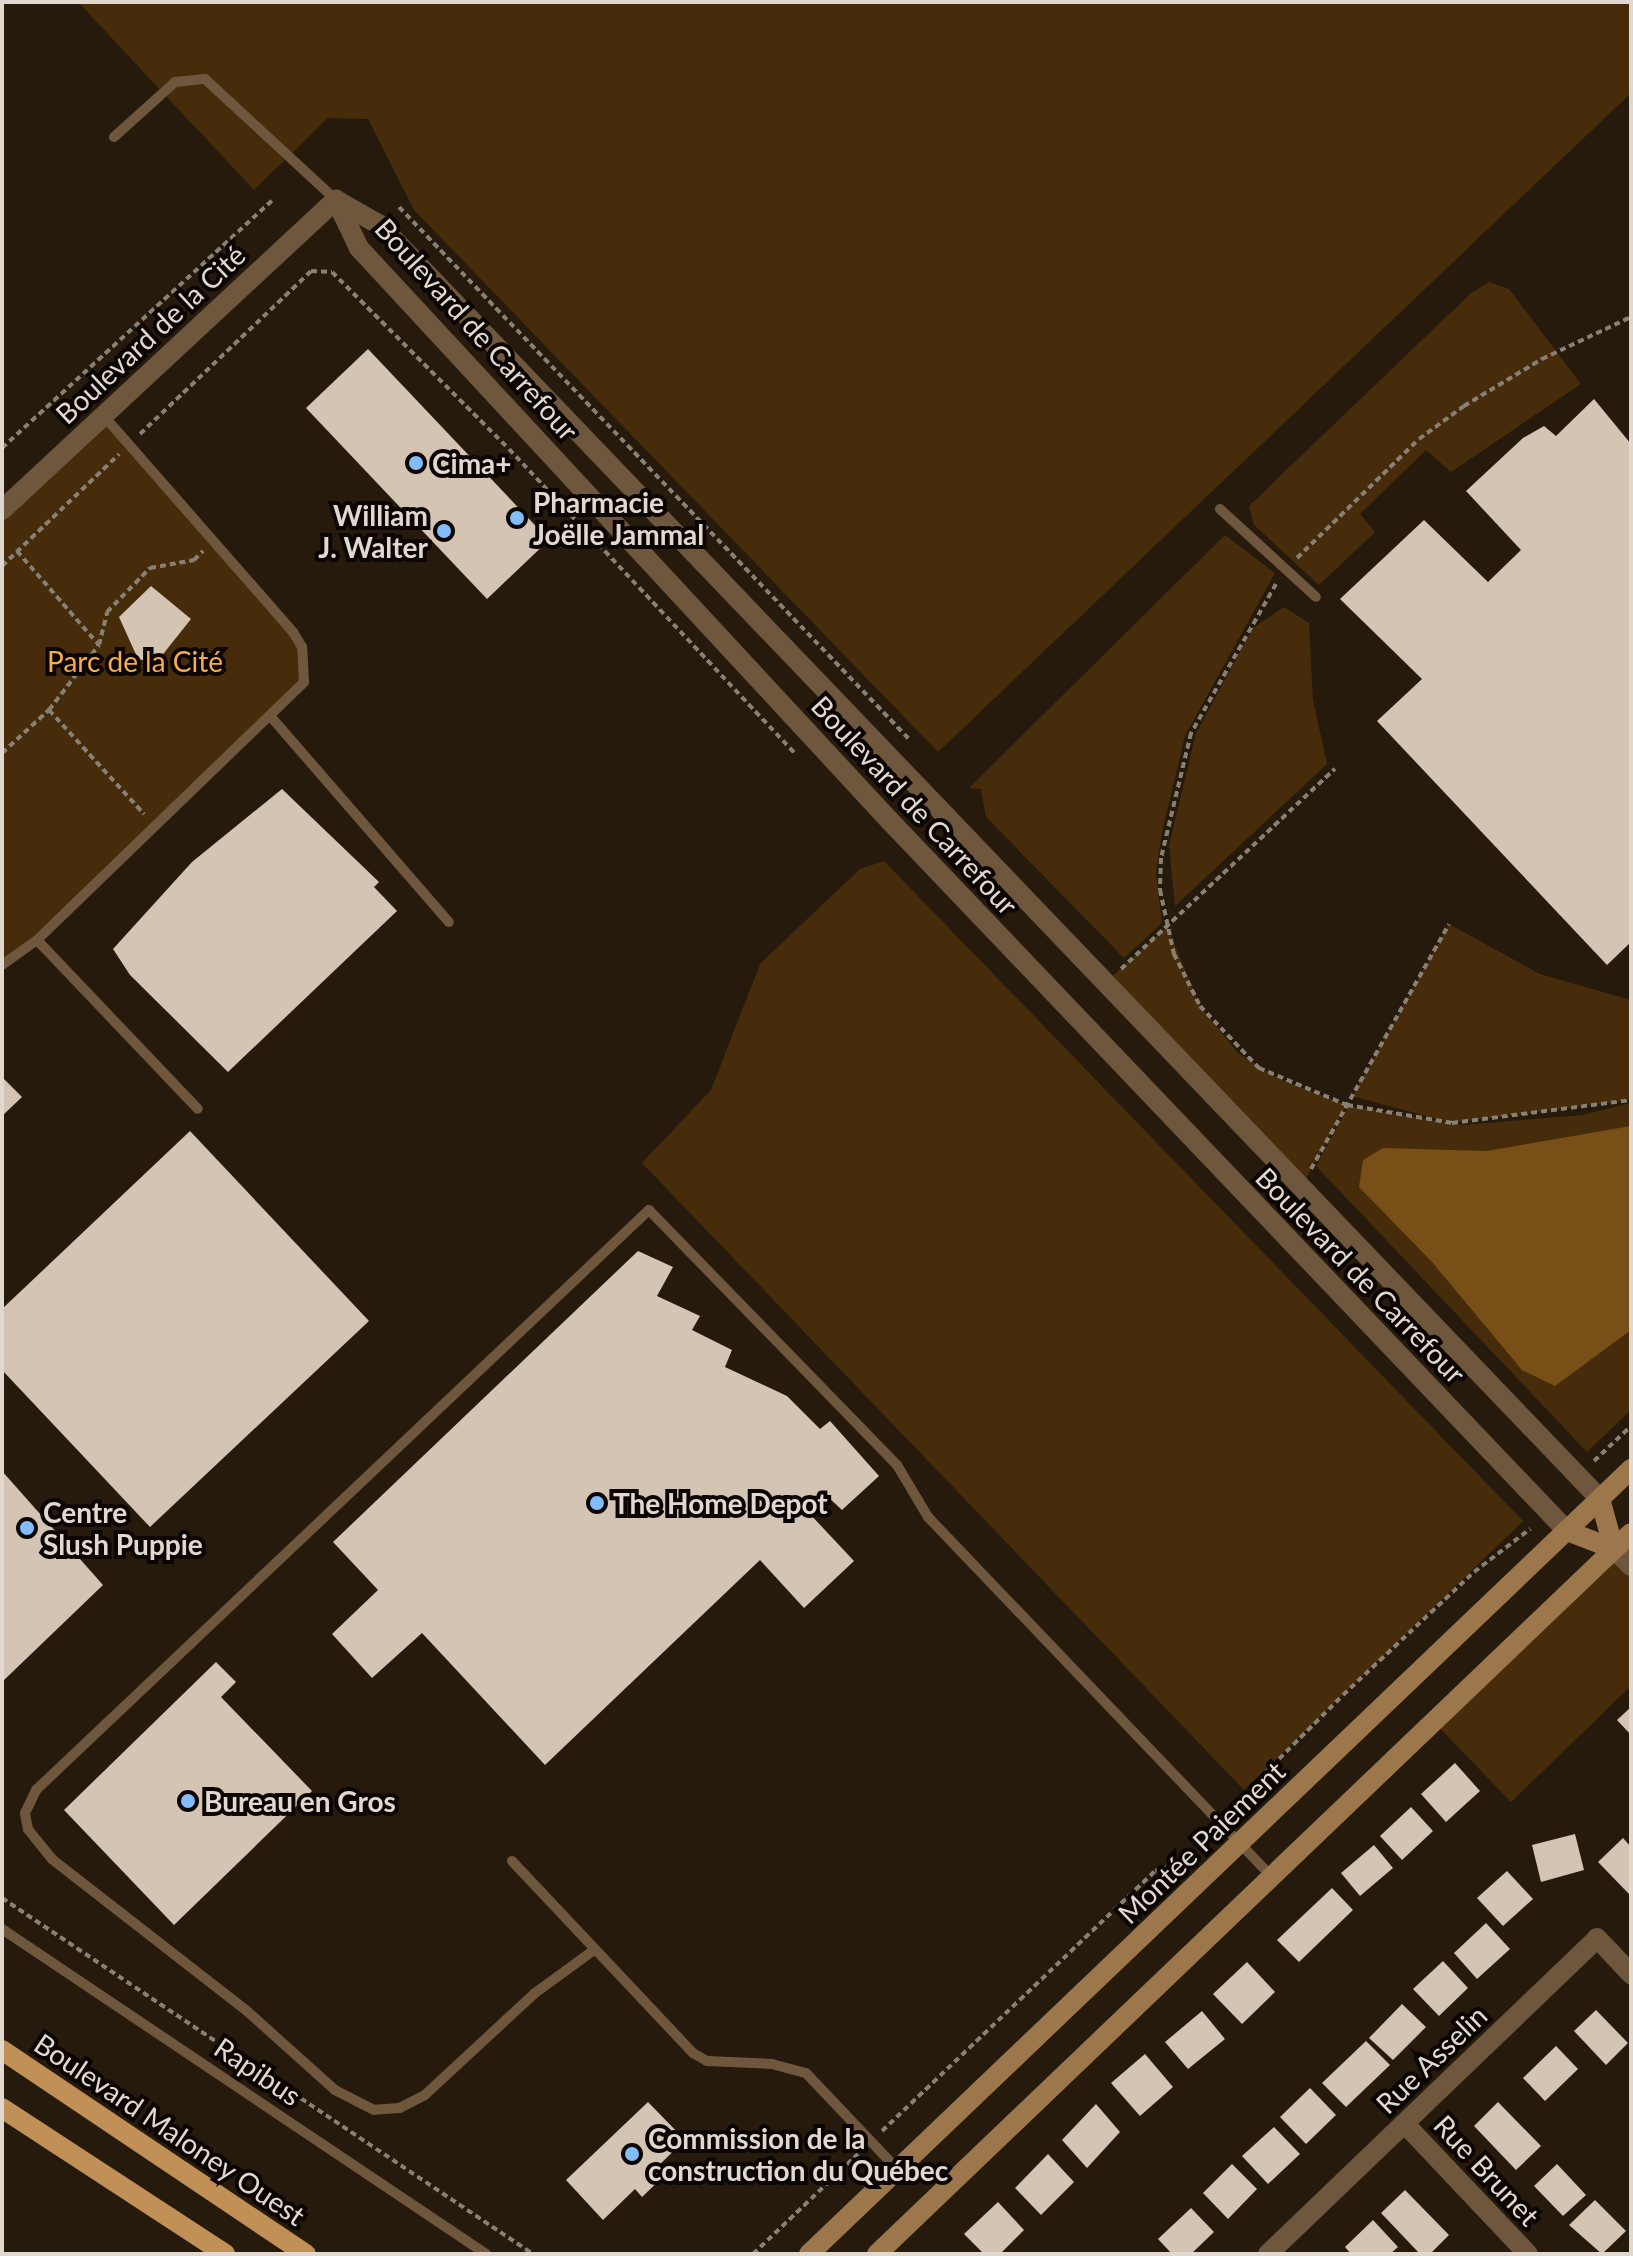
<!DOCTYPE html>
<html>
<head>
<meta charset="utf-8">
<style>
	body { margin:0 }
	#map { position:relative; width:1633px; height:2256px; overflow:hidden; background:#261a0d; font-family:Lato,sans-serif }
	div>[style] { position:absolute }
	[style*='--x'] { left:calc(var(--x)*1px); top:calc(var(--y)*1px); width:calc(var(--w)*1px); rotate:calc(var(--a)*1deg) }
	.green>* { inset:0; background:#462c0a }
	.water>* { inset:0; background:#784f17 }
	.building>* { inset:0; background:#d4c4b3 }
	.path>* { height:4px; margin-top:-2px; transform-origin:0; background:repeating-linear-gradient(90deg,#898075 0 6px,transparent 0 10px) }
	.service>* { height:10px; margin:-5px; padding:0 5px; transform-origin:5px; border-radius:5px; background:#6e573c }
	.minor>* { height:20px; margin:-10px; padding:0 10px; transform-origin:10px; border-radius:10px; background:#6e573c }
	.tertiary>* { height:20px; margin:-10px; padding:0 10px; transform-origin:10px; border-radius:10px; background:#6e573c }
	.secondary>* { height:20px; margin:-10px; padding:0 10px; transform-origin:10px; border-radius:10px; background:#9c774c }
	.primary>* { height:20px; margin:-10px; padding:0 10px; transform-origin:10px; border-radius:10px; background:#c09057 }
	.dots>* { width:22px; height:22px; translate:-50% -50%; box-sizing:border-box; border:4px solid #0b0603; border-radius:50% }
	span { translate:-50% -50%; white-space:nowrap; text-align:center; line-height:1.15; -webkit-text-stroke:8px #0b0603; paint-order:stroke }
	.street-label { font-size:28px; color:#e1d9d0 }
	.poi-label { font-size:28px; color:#e1d9d0; font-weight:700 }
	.left { translate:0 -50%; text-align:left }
	.right { translate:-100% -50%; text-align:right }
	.park-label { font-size:28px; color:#f7ac4d }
	.frame { position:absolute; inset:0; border:4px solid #e1d9d0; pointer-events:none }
</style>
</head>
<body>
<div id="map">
	<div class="green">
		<i style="clip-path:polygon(78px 2px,1631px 2px,1631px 93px,938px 752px,414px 210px,368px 119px,328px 118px,254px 190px)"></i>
		<i style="clip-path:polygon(1489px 282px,1509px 289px,1581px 384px,1451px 472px,1426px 450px,1360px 514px,1375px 532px,1319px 585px,1254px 525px,1249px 506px,1470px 294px)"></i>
		<i style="clip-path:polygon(103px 415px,293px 632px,305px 664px,294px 697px,2px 965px,2px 509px)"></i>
		<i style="clip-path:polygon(1225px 535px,1275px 573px,1185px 736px,1162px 832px,1156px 873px,1162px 923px,1124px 958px,986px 817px,981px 789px,969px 788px)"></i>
		<i style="clip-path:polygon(1284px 607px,1309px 623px,1313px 700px,1327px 764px,1175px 906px,1169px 845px,1196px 733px,1253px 628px)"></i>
		<i style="clip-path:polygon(884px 861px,1523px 1521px,1244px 1790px,642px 1163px,711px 1090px,760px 964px,860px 869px)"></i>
		<i style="clip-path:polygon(1449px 924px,1540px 974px,1631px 1000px,1631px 1100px,1452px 1123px,1352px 1096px)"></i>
		<i style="clip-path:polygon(1167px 926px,1200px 1006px,1238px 1053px,1279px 1079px,1347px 1105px,1301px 1188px,1105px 983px)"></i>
		<i style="clip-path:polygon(1631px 1103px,1631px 1410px,1587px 1452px,1316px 1166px,1349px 1106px,1462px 1125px,1582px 1115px)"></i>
		<i style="clip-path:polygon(1614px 1549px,1631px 1566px,1631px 1686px,1511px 1802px,1434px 1722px)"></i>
	</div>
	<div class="water">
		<i style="clip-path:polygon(1631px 1126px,1631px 1330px,1555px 1386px,1522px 1370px,1432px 1262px,1359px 1187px,1363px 1160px,1383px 1148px,1487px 1151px)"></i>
	</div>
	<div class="building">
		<i style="clip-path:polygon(368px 349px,549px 540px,487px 599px,306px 408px)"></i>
		<i style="clip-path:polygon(1594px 399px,1631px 444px,1631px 942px,1607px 965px,1377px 721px,1422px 679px,1340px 599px,1424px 520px,1488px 582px,1521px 550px,1466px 491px,1523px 438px,1544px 426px,1556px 436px)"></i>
		<i style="clip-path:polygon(151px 586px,191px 619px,156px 663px,138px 659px,119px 617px)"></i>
		<i style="clip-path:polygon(282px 789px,379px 882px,374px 887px,397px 911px,228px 1072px,130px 975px,113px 949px,192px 862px)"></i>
		<i style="clip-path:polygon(2px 1077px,22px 1097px,2px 1116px)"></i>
		<i style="clip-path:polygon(190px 1131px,369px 1321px,150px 1527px,2px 1370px,2px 1309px)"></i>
		<i style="clip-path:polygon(638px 1251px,673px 1267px,657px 1296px,700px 1316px,692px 1330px,732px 1350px,725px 1367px,787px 1396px,820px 1429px,830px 1421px,879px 1476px,842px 1510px,828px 1497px,809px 1513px,854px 1561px,804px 1608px,760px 1560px,545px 1765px,422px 1633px,372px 1678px,332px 1634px,378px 1590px,333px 1542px)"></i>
		<i style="clip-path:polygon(2px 1471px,103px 1585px,2px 1682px)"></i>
		<i style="clip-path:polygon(216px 1662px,236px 1682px,221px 1697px,312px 1791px,174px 1925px,64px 1810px)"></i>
		<i style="clip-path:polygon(1631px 1707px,1631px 1735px,1617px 1720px)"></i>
		<i style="clip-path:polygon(1455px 1763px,1480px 1791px,1446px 1822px,1421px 1794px)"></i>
		<i style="clip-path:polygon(1411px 1807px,1433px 1831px,1402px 1860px,1380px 1836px)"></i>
		<i style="clip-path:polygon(1575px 1834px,1584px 1870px,1541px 1882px,1532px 1845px)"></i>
		<i style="clip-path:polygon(1623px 1838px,1631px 1847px,1629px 1894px,1598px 1862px)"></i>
		<i style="clip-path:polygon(1374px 1845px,1393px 1868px,1360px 1896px,1341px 1873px)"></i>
		<i style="clip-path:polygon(1507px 1871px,1533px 1899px,1503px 1926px,1477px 1898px)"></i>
		<i style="clip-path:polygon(1332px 1888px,1353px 1910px,1299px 1962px,1277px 1940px)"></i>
		<i style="clip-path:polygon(1486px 1923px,1510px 1949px,1477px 1979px,1454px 1953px)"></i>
		<i style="clip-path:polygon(1443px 1961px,1468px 1988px,1439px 2016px,1413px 1989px)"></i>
		<i style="clip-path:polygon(1247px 1962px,1275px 1992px,1242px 2024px,1213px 1994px)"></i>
		<i style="clip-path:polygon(1402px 2004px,1426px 2027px,1393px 2060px,1369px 2038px)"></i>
		<i style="clip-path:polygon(1596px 2010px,1628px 2043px,1606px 2065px,1574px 2031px)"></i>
		<i style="clip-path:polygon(1202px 2011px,1225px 2039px,1188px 2069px,1165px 2042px)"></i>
		<i style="clip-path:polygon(1366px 2041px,1390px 2065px,1346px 2107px,1322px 2083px)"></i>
		<i style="clip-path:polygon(1556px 2046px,1578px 2069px,1545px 2101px,1523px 2078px)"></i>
		<i style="clip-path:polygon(1145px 2054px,1173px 2087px,1140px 2116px,1111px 2083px)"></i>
		<i style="clip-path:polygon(1310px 2088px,1336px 2115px,1306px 2144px,1280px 2117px)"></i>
		<i style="clip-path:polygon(648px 2102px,685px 2140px,656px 2168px,664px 2176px,642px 2197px,635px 2189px,603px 2220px,566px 2180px)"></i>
		<i style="clip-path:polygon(1498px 2102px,1541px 2146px,1516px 2170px,1474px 2126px)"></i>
		<i style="clip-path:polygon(1096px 2104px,1120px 2132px,1087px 2168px,1062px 2140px)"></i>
		<i style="clip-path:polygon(1274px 2127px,1300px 2154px,1268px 2184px,1242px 2156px)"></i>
		<i style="clip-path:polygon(1048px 2154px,1074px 2182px,1041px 2215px,1015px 2188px)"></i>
		<i style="clip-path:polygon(1232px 2164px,1257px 2189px,1228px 2219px,1203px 2193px)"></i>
		<i style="clip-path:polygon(1557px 2164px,1586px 2195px,1563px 2216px,1534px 2186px)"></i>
		<i style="clip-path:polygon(1405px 2190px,1449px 2235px,1430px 2254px,1420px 2254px,1381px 2213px)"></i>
		<i style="clip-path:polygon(1595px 2200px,1626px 2231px,1602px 2254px,1569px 2225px)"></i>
		<i style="clip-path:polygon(998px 2202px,1024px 2230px,1000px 2254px,984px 2254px,964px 2234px)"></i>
		<i style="clip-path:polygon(1191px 2208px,1214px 2232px,1191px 2254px,1172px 2254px,1158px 2239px)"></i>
		<i style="clip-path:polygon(1373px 2220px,1398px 2247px,1390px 2254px,1351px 2254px,1345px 2247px)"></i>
	</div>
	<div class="path">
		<i style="--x:399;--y:207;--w:738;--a:46.21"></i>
		<i style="--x:140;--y:434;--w:236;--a:-43.6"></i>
		<i style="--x:311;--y:271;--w:21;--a:3"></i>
		<i style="--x:332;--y:272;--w:250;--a:45"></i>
		<i style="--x:509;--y:449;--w:418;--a:46.8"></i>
		<i style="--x:2;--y:448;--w:366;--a:-42.5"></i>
		<i style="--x:17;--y:551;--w:125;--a:48.9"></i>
		<i style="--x:1297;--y:558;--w:170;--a:-44.3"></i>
		<i style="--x:1419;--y:439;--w:56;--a:-36.3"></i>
		<i style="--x:1464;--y:406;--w:91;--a:-31.1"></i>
		<i style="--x:1542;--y:359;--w:98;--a:-25.3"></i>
		<i style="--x:2;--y:566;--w:162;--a:-43.7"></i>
		<i style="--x:1276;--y:584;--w:172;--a:119.7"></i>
		<i style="--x:1191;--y:733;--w:129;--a:103.5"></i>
		<i style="--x:1161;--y:858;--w:32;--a:92"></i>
		<i style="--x:1160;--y:890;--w:66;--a:77.7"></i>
		<i style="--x:1174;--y:954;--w:58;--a:63.4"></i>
		<i style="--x:1200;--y:1006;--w:86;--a:46.4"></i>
		<i style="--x:1259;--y:1068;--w:95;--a:22.8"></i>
		<i style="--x:1347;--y:1105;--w:107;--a:9.7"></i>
		<i style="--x:1452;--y:1123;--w:180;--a:-7.3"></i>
		<i style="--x:49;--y:710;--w:141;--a:47.6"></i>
		<i style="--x:2;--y:753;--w:64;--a:-42.5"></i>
		<i style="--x:49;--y:710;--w:82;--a:-52.4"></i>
		<i style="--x:99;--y:645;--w:34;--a:-76"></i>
		<i style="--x:107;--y:612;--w:62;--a:-45.7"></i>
		<i style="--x:150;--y:568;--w:45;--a:-10.3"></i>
		<i style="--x:194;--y:560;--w:13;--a:-45"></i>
		<i style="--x:1121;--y:969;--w:293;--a:-43.1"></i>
		<i style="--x:1311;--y:1169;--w:281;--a:-60.6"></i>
		<i style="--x:1594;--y:1461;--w:51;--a:-43.4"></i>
		<i style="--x:1254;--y:1796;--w:25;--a:-64"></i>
		<i style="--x:1265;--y:1773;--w:110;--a:-45"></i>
		<i style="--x:1343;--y:1695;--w:180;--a:-43.2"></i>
		<i style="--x:1474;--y:1572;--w:71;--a:-37.5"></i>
		<i style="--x:2;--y:1898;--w:639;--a:33.84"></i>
		<i style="--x:882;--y:2131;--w:377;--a:-43.6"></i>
		<i style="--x:1155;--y:1871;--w:28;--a:-17"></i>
		<i style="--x:753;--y:2254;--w:145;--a:-43.6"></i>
	</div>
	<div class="service">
		<i style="--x:114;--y:137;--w:82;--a:-42"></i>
		<i style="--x:175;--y:82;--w:30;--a:-6"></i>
		<i style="--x:205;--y:79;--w:178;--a:42.7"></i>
		<i style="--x:1220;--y:509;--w:130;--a:42.5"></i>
		<i style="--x:272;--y:718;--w:270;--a:49.1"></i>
		<i style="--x:37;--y:940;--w:233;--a:46.4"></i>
		<i style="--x:2;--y:965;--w:43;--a:-35.5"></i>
		<i style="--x:37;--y:940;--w:371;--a:-44"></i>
		<i style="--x:304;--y:682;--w:35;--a:-93"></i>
		<i style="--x:302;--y:647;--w:17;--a:-121"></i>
		<i style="--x:293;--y:632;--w:288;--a:-131.2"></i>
		<i style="--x:512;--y:1861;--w:264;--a:46.7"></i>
		<i style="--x:693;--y:2053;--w:16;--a:30"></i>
		<i style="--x:707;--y:2061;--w:65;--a:2.6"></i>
		<i style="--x:772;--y:2064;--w:35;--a:15"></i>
		<i style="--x:806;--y:2073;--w:132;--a:46.5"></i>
		<i style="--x:2;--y:1929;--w:583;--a:33.88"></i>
		<i style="--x:594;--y:1950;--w:73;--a:143.9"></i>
		<i style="--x:535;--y:1993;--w:150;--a:137.2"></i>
		<i style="--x:425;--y:2095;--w:28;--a:153"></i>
		<i style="--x:400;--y:2108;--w:26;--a:176"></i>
		<i style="--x:374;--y:2110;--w:44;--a:-152.9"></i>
		<i style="--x:335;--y:2090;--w:118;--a:-138.1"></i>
		<i style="--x:247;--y:2011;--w:247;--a:-142.1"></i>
		<i style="--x:52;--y:1859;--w:38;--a:-129"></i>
		<i style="--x:28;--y:1829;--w:16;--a:-101"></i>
		<i style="--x:25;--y:1813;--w:25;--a:-64"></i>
		<i style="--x:36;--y:1790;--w:844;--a:-43.42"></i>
		<i style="--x:649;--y:1210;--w:356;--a:45.8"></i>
		<i style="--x:897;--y:1465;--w:61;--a:59.2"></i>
		<i style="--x:928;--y:1517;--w:497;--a:46.3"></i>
	</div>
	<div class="minor">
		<i style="--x:1614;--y:1549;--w:24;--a:45"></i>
		<i style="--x:1405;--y:2124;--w:179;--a:46.6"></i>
		<i style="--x:1268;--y:2254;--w:456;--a:-43.8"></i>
		<i style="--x:1597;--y:1938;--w:50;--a:46.6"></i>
	</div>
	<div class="tertiary">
		<i style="--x:336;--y:200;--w:53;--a:64.4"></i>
		<i style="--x:359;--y:248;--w:781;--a:47.18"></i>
		<i style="--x:890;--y:821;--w:981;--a:46.36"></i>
		<i style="--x:336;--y:200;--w:51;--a:29.6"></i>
		<i style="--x:380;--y:225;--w:1764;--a:46.24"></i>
		<i style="--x:2;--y:510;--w:456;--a:-42.9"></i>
	</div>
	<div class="secondary">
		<i style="--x:1600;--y:1499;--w:52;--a:74.4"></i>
		<i style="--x:1567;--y:1531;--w:50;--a:21"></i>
		<i style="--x:809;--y:2254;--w:1137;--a:-43.68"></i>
		<i style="--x:877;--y:2254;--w:1043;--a:-43.72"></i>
	</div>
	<div class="primary">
		<i style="--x:2;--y:2050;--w:366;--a:33.9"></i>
		<i style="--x:2;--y:2108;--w:267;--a:33.2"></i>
	</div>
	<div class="dots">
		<i style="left:416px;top:463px;background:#80bdfa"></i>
		<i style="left:517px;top:518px;background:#80bdfa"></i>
		<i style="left:444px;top:531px;background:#80bdfa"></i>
		<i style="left:597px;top:1503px;background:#80bdfa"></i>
		<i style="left:27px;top:1528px;background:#80bdfa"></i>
		<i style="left:188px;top:1801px;background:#80bdfa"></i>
		<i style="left:632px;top:2154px;background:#80bdfa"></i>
	</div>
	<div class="street-label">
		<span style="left:477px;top:329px;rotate:48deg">Boulevard de Carrefour</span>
		<span style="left:150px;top:334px;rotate:-43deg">Boulevard de la Cité</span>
		<span style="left:915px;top:805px;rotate:47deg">Boulevard de Carrefour</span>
		<span style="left:1361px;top:1275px;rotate:46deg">Boulevard de Carrefour</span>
		<span style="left:1201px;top:1842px;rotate:-44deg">Montée Paiement</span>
		<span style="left:1431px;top:2059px;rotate:-44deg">Rue Asselin</span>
		<span style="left:258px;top:2071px;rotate:34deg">Rapibus</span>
		<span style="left:170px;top:2129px;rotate:34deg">Boulevard Maloney Ouest</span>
		<span style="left:1487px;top:2170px;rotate:47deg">Rue Brunet</span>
	</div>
	<div class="poi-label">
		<span class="left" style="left:432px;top:463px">Cima+</span>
		<span class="left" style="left:533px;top:518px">Pharmacie<br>Joëlle Jammal</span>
		<span class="right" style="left:428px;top:531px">William<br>J. Walter</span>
		<span class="left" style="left:613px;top:1503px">The Home Depot</span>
		<span class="left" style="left:43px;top:1528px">Centre<br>Slush Puppie</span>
		<span class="left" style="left:204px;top:1801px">Bureau en Gros</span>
		<span class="left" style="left:648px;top:2154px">Commission de la<br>construction du Québec</span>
	</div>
	<div class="park-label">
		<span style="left:135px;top:661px">Parc de la Cité</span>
	</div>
	<div class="frame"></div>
</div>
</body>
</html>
